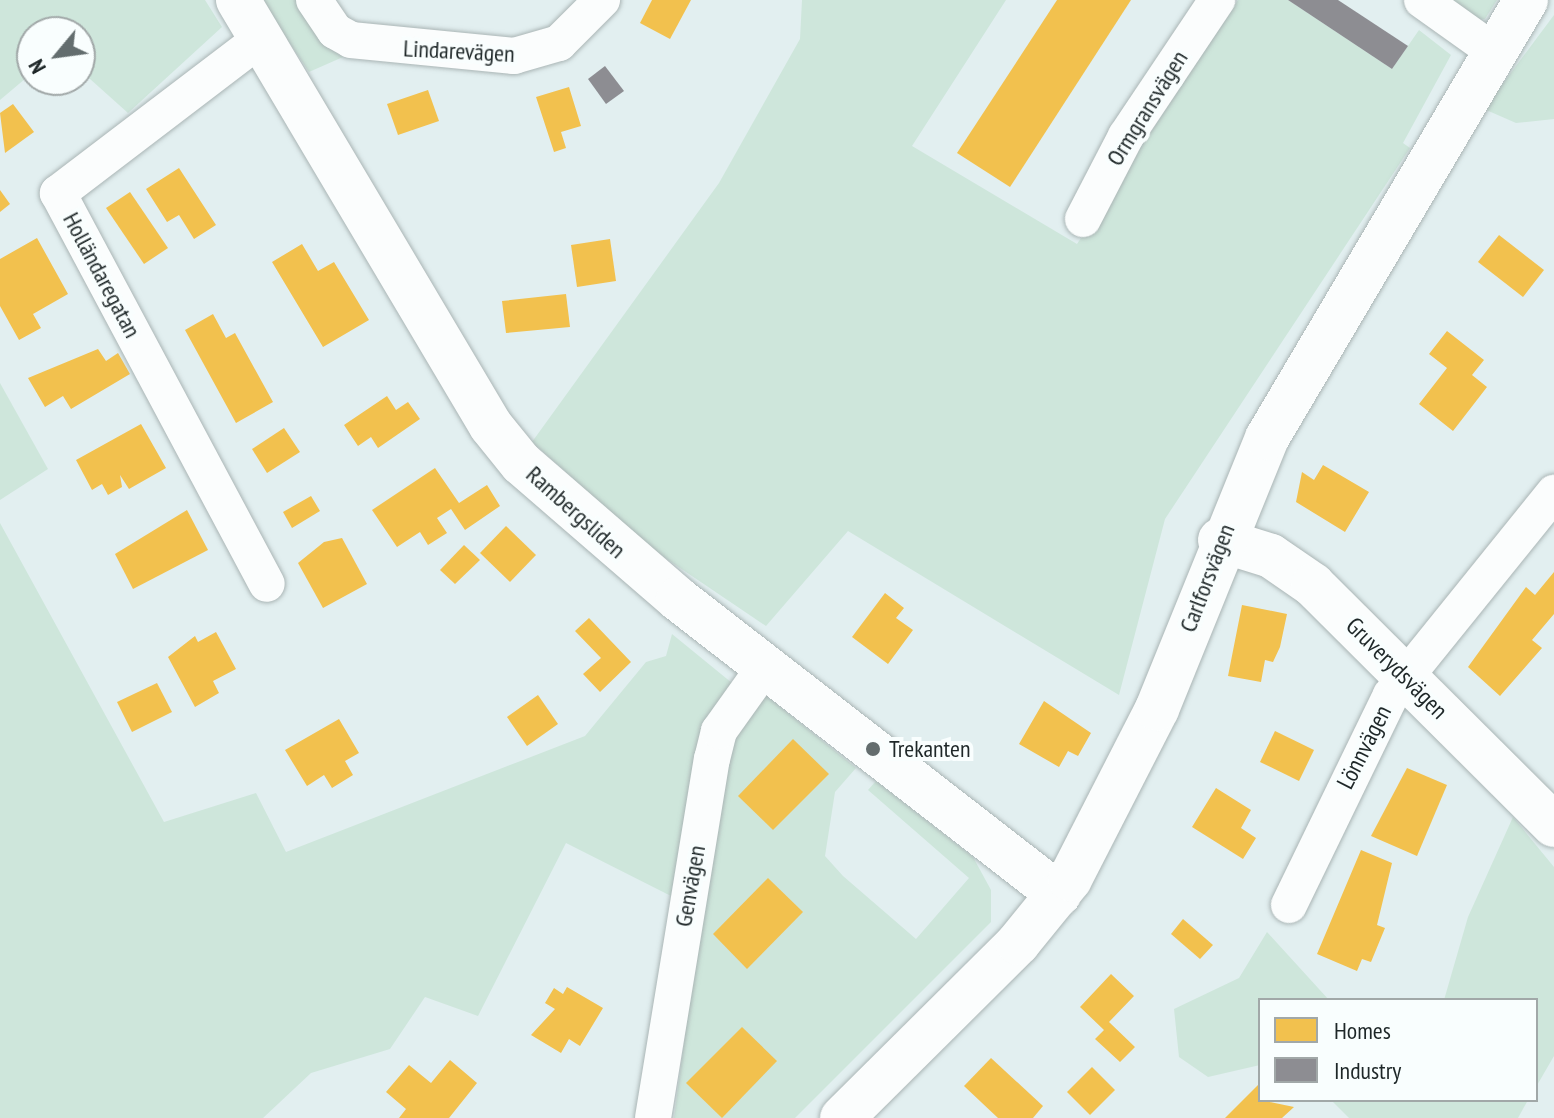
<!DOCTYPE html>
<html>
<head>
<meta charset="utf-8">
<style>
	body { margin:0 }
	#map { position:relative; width:1554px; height:1118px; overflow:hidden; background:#e2eff0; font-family:"PT Sans Narrow",sans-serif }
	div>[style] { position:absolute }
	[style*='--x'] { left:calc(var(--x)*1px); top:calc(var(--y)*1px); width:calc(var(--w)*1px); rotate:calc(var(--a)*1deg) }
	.green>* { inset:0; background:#cee6db }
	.homes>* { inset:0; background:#f2c14e }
	.industry>* { inset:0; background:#8d8d92 }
	.roads { filter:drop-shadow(0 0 2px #aab5b5) drop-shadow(0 0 2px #aab5b5) }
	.minor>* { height:36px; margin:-18px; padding:0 18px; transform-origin:18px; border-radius:18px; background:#fbfdfd }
	.tertiary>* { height:44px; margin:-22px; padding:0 22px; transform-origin:22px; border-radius:22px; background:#fbfdfd }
	.dots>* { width:22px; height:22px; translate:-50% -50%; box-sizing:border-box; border:4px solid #f9fefe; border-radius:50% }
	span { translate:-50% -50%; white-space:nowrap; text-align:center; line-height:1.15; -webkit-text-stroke:8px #f9fefe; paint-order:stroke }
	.street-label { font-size:24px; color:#1e2728 }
	.poi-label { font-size:24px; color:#1e2728 }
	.left { translate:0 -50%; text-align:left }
	.legend { position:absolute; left:1258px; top:998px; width:280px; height:104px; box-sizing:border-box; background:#f9fefe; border:2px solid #a1a8a8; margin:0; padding:10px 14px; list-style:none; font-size:24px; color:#1e2728 }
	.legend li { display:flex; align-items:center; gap:16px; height:40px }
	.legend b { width:40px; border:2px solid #a1a8a8 }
	.north { position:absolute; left:16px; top:16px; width:80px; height:80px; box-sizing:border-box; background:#f9fefe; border:2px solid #a1a8a8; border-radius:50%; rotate:241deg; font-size:22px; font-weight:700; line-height:32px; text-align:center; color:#1e2728 }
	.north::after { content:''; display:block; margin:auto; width:28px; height:36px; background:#636d6e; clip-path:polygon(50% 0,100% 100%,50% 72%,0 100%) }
</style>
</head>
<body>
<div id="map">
	<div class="green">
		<i style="clip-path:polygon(0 0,205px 0,222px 27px,128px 113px,80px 70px,80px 32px,32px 32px,32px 73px,0 100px)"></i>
		<i style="clip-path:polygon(261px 0,298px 0,320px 41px,343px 57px,309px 72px)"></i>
		<i style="clip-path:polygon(802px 0,1006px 0,912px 146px,1077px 244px,1238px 0,1288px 0,1392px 69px,1419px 30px,1451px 55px,1403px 143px,1410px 148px,1165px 519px,1119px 695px,848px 531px,766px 626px,652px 549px,532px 442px,719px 183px,800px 39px)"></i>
		<i style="clip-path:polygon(1443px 0,1497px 0,1485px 19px,1475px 20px)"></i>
		<i style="clip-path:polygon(1554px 15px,1554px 119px,1516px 123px,1484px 109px)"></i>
		<i style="clip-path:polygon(0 383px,48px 469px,0 500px)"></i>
		<i style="clip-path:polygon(0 523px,164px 822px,256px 793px,286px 852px,585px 736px,646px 662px,666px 656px,672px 634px,732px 683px,696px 758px,671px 896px,566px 843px,478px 1016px,425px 997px,390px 1049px,311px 1073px,263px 1118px,0 1118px)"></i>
		<i style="clip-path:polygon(763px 693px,856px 768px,835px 792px,825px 856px,843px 876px,916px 939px,969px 878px,868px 790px,876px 781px,973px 857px,991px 890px,991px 922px,795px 1118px,674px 1118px,722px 753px)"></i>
		<i style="clip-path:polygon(1513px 817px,1554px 867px,1554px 1056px,1536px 1087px,1536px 1000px,1444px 1000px,1468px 917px)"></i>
		<i style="clip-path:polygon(1267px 932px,1329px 1000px,1260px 1000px,1260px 1065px,1208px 1077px,1179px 1057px,1174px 1009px,1239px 978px)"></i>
		<i style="clip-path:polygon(1331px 1100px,1528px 1100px,1518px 1118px,1349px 1118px)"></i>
	</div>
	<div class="homes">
		<i style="clip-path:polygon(652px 0,691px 0,670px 39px,640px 23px)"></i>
		<i style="clip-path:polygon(1057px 0,1131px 0,1010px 187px,957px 153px)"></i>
		<i style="clip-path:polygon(569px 87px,581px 126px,561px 132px,566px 148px,554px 152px,536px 97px)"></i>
		<i style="clip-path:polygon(428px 90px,439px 121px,398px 135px,387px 104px)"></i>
		<i style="clip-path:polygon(13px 104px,34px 132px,5px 153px,0 113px)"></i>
		<i style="clip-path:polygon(179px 168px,216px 225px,194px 239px,179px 215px,167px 222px,146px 189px)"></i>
		<i style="clip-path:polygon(0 190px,10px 204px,0 212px)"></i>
		<i style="clip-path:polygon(130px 192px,168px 248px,144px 264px,106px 208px)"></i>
		<i style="clip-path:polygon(1499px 235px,1544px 270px,1523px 297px,1478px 262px)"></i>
		<i style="clip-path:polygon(37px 238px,68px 294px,33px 314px,41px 328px,19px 340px,0 306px,0 259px)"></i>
		<i style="clip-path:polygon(610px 239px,616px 281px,577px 287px,571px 245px)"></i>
		<i style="clip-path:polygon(302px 244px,318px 271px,334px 262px,369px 320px,323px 347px,272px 262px)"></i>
		<i style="clip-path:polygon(566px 294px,570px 327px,506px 333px,502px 301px)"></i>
		<i style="clip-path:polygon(213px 314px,226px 338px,235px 333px,273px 402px,236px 423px,185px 330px)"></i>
		<i style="clip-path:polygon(1447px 331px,1484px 360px,1472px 375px,1487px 387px,1453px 431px,1419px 404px,1447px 368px,1429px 354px)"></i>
		<i style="clip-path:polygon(98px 349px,106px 361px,118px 353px,130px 374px,71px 409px,63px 396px,45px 407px,28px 378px)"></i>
		<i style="clip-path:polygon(387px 396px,396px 410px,408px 402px,420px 419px,378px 448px,371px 437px,358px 446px,344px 425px)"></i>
		<i style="clip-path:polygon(141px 424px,166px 468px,129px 489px,120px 475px,122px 487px,108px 495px,102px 484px,92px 490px,76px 460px)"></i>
		<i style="clip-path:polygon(284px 428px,300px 452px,267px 473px,252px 449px)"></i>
		<i style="clip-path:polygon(1323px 465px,1369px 492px,1345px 532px,1296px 502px,1302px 472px,1314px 480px)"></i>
		<i style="clip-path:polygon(435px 468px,459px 503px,487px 485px,500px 506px,465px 530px,451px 509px,437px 518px,447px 533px,428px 545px,420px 532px,397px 547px,372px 510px)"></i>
		<i style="clip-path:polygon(311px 496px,320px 511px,292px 528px,283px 512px)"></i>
		<i style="clip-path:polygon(187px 510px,208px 550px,133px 589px,115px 554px)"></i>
		<i style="clip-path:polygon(506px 526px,536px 555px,510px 582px,480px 553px)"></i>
		<i style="clip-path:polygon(342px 538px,367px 584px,323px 608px,298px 563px,324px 542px)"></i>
		<i style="clip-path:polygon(464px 545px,480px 560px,455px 584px,440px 570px)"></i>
		<i style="clip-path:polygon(1554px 572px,1554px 614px,1532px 640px,1542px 648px,1500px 696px,1468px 667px,1526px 587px,1535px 595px)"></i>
		<i style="clip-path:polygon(885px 593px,904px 608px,896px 618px,913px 630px,888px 664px,852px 637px)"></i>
		<i style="clip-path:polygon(1242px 605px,1287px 614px,1280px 647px,1273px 662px,1265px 660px,1261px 682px,1228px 676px)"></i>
		<i style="clip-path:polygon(589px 618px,631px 662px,600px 692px,583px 674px,601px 658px,575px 631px)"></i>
		<i style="clip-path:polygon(216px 632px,236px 669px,213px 681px,219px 693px,195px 707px,168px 657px,195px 636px,198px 642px)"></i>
		<i style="clip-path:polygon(157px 683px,172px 712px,132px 732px,117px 702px)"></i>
		<i style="clip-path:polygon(538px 695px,558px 724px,527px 746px,507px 717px)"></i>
		<i style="clip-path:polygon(1044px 701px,1091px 733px,1078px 756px,1068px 751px,1059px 767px,1019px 744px)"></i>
		<i style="clip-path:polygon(339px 719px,359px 753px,345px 761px,353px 775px,332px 788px,324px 775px,307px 786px,285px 750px)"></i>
		<i style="clip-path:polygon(1275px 731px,1314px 750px,1299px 781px,1260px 762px)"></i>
		<i style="clip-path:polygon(793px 739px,829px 774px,773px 830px,738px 796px)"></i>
		<i style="clip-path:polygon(1407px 768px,1447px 785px,1417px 856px,1371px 836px)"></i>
		<i style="clip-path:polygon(1216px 788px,1251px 810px,1241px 828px,1256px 838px,1243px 859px,1192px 827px)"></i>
		<i style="clip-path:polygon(1361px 850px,1392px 863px,1377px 925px,1385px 928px,1371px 962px,1362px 959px,1357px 971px,1317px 954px)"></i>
		<i style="clip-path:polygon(768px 878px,803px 912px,747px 969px,713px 934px)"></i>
		<i style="clip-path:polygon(1183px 919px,1213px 945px,1200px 959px,1171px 934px)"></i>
		<i style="clip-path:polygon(1111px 974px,1134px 996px,1109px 1022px,1135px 1047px,1120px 1062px,1095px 1039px,1104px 1030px,1080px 1007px)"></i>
		<i style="clip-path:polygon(567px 987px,603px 1008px,580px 1046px,569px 1039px,561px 1053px,531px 1035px,555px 1009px,545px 1003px,554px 988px,563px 994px)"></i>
		<i style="clip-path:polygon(742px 1027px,777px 1061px,722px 1118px,686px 1083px)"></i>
		<i style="clip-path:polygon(991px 1058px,1043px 1106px,1033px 1118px,998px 1118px,964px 1086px)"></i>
		<i style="clip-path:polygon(450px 1060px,477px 1083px,449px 1118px,399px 1118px,406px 1109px,386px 1092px,409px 1065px,431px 1083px)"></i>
		<i style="clip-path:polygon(1092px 1067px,1115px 1090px,1090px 1115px,1067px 1092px)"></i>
		<i style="clip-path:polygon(1260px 1083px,1260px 1100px,1294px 1107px,1282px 1118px,1225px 1118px)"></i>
	</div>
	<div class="industry">
		<i style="clip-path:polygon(1288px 0,1338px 0,1408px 46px,1392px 69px)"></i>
		<i style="clip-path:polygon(605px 66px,624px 91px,606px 104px,588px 79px)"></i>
	</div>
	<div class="roads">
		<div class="minor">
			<i style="--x:314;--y:0;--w:37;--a:56"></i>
			<i style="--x:335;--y:31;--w:18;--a:29"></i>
			<i style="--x:351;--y:40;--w:164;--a:5.6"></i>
			<i style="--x:514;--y:56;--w:47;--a:-16.1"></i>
			<i style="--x:559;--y:43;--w:61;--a:-45"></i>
			<i style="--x:1422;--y:0;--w:86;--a:35.5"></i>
			<i style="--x:263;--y:37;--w:258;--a:142.7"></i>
			<i style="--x:58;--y:193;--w:443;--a:61.9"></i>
			<i style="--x:1083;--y:219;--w:93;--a:-62.6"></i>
			<i style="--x:1126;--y:136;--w:164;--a:-56.2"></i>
			<i style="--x:1289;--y:905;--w:233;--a:-64.1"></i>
			<i style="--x:1391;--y:695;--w:260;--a:-51.1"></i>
			<i style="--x:653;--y:1118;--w:364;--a:-80.7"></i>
			<i style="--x:712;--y:759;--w:29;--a:-76"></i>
			<i style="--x:719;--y:731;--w:77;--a:-54.5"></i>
		</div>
		<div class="tertiary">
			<i style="--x:238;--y:0;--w:495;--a:59.3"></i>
			<i style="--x:491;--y:426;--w:48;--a:51"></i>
			<i style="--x:521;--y:463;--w:208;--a:40.9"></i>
			<i style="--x:678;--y:599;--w:482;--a:37.8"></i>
			<i style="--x:1220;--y:540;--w:53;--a:17.4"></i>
			<i style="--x:1271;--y:556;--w:51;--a:34.6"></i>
			<i style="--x:1313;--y:585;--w:340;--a:44.9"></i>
			<i style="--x:842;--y:1118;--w:248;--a:-44.8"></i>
			<i style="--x:1018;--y:943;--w:82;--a:-50.9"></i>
			<i style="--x:1070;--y:879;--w:191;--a:-62.9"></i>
			<i style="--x:1157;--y:709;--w:292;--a:-67.9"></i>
			<i style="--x:1267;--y:438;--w:509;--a:-59.4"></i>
		</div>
	</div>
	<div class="dots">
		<i style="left:873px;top:749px;background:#636d6e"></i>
	</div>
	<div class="street-label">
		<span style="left:459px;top:51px;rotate:3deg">Lindarevägen</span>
		<span style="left:1147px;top:108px;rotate:-58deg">Ormgransvägen</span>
		<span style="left:102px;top:275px;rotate:62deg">Holländaregatan</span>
		<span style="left:576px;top:512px;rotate:42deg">Rambergsliden</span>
		<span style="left:1207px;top:578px;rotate:-69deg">Carlforsvägen</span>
		<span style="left:1397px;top:668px;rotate:45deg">Gruverydsvägen</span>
		<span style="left:1364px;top:747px;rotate:-63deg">Lönnvägen</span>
		<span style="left:690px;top:886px;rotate:-80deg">Genvägen</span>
	</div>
	<div class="poi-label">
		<span class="left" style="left:889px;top:749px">Trekanten</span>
	</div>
	<ul class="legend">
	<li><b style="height:22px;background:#f2c14e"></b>Homes</li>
	<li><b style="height:22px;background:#8d8d92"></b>Industry</li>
	</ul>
	<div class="north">N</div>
</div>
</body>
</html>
